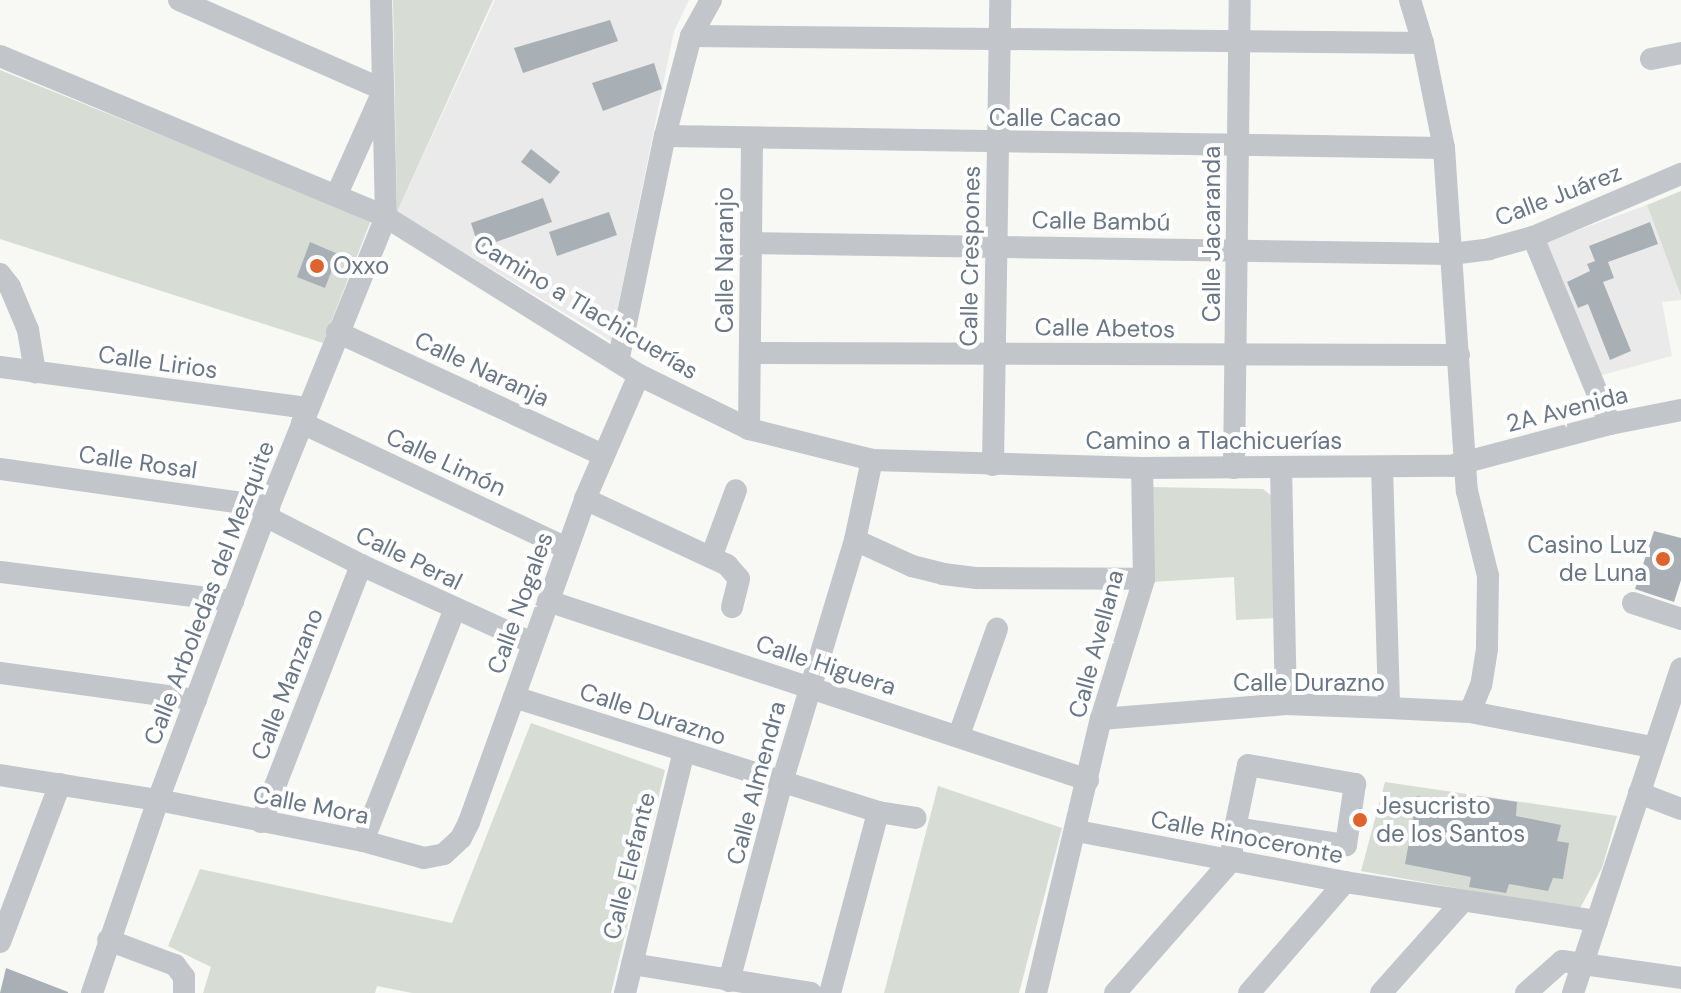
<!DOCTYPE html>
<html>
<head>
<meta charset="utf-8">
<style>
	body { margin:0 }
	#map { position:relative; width:1681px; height:993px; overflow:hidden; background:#f8f8f5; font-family:"DM Sans",sans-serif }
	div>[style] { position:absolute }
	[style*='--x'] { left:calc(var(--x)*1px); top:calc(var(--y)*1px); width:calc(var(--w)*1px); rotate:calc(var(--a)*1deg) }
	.built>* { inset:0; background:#e9eae9 }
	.green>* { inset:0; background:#d7ddd5 }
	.building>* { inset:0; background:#a8b0b6 }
	.minor>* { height:22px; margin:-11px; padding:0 11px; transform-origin:11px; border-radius:11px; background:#c2c5c9 }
	.dots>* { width:22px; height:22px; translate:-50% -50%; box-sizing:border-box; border:4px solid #fff; border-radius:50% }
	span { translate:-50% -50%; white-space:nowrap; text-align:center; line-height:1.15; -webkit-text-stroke:8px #fff; paint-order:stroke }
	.street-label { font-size:24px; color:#687685 }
	.poi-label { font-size:24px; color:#687685 }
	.left { translate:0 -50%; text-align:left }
	.right { translate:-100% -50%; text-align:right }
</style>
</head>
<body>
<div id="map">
	<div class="built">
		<i style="clip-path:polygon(495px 0,689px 0,674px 31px,611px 341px,397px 212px)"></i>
		<i style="clip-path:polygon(1647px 205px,1681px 296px,1681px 300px,1662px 302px,1672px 356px,1595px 377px,1543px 243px)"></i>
	</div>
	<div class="green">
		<i style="clip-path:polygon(393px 0,493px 0,397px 212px)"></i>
		<i style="clip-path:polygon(0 70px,371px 220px,323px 343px,0 239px)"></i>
		<i style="clip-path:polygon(1681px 191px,1681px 296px,1647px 205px)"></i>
		<i style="clip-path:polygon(1151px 487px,1263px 489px,1273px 497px,1276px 618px,1236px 620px,1234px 577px,1152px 582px)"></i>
		<i style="clip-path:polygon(531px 723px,665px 770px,611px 993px,412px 993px,377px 986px,375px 993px,203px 993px,211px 967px,168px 946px,200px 869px,452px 923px)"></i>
		<i style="clip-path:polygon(1385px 782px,1617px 816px,1602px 868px,1579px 910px,1361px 871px)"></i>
		<i style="clip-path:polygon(938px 786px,1062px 828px,1019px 993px,884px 993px)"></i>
	</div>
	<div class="building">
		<i style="clip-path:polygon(610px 20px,618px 41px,523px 73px,514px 48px)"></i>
		<i style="clip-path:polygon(654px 63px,662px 89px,603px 111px,592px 83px)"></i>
		<i style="clip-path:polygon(531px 149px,560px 172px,550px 184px,521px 162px)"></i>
		<i style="clip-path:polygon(543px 198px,552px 222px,479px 248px,471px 223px)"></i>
		<i style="clip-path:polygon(609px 212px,617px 235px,557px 256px,549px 232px)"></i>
		<i style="clip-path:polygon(1650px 222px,1658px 244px,1608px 262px,1614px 278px,1603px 282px,1631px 351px,1610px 360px,1588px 304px,1578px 308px,1567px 282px,1590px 271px,1587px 264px,1595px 261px,1589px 246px)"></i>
		<i style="clip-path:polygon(310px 242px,338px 254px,325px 288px,297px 277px)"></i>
		<i style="clip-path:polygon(1654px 531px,1681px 538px,1681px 580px,1674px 602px,1635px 589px)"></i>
		<i style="clip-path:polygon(1417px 796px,1481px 810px,1485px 797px,1517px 802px,1516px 816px,1561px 825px,1557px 841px,1569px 843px,1563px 879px,1553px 878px,1548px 891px,1509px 884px,1506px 893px,1469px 887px,1471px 877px,1405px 864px)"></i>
		<i style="clip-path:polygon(6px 968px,68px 992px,68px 993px,0 993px)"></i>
	</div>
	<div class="minor">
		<i style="--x:179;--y:0;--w:222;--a:23.7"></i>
		<i style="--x:1410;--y:0;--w:45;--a:73.2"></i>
		<i style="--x:1423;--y:43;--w:107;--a:78.7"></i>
		<i style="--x:1444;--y:148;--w:344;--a:86.2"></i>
		<i style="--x:1467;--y:491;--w:88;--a:76.1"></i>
		<i style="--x:1488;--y:576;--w:73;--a:90.8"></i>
		<i style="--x:1487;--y:649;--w:36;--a:99"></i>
		<i style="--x:1481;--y:685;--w:29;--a:112"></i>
		<i style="--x:691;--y:36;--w:732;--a:0.55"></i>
		<i style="--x:0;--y:56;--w:418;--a:22.6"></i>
		<i style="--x:386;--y:217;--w:298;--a:32"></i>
		<i style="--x:639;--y:375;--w:123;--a:26.1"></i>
		<i style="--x:749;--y:429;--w:127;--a:14.1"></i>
		<i style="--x:872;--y:460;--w:270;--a:1.7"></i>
		<i style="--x:1142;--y:468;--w:309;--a:-0.4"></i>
		<i style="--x:1451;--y:466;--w:164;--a:-14.8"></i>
		<i style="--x:1610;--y:424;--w:72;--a:-11.2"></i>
		<i style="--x:1651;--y:59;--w:31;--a:-11"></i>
		<i style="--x:665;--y:136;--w:779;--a:0.88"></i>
		<i style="--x:337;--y:194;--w:105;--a:-65.9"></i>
		<i style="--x:1533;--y:237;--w:202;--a:67.6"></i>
		<i style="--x:751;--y:243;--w:700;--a:0.9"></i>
		<i style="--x:1451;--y:254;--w:38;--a:-7"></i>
		<i style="--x:1489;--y:249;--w:46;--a:-15.3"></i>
		<i style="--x:1533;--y:237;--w:161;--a:-23.1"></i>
		<i style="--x:0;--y:274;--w:16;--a:52"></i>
		<i style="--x:10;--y:287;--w:47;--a:67.3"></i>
		<i style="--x:28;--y:330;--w:43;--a:80.5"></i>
		<i style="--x:337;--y:332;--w:293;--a:24.8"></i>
		<i style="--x:751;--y:353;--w:708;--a:0.16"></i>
		<i style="--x:618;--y:362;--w:231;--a:-78.3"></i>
		<i style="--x:665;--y:136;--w:103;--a:-75.4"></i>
		<i style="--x:691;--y:36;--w:41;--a:-60.9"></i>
		<i style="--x:0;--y:367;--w:311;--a:7.6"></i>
		<i style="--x:302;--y:423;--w:293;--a:25.3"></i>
		<i style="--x:749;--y:429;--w:289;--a:-89.4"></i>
		<i style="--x:993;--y:465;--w:465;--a:-89.1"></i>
		<i style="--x:1281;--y:467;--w:237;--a:88.8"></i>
		<i style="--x:1382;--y:467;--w:241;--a:88.3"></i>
		<i style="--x:1234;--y:468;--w:468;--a:-89.3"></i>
		<i style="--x:0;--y:469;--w:272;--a:8"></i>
		<i style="--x:585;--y:499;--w:157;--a:24.9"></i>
		<i style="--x:727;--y:565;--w:18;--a:49"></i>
		<i style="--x:739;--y:579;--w:29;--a:104"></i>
		<i style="--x:265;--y:516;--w:108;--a:27"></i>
		<i style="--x:361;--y:565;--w:188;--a:24.5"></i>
		<i style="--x:855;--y:540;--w:63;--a:24.5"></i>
		<i style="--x:912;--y:566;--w:32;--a:14"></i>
		<i style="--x:943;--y:574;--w:34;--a:7"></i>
		<i style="--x:977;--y:578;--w:167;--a:0.3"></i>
		<i style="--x:712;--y:555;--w:69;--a:-69.7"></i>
		<i style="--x:0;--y:572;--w:235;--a:7.1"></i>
		<i style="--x:548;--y:601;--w:569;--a:18.34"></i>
		<i style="--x:1633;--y:603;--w:51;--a:18.4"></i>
		<i style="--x:0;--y:673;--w:198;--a:7.8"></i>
		<i style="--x:514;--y:697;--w:382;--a:17.5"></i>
		<i style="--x:878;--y:812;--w:38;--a:9"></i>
		<i style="--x:1101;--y:719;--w:186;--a:-4.6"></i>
		<i style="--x:1286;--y:704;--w:103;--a:2.2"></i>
		<i style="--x:1389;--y:708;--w:81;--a:2.8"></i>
		<i style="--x:1470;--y:712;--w:185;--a:10.9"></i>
		<i style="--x:959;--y:735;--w:113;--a:-70.3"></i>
		<i style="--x:0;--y:775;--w:160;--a:9"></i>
		<i style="--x:158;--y:800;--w:209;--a:11.3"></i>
		<i style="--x:363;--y:841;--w:63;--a:15.6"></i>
		<i style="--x:424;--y:858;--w:20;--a:-11"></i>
		<i style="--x:444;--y:854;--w:23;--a:-43"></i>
		<i style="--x:461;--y:838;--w:18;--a:-63"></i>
		<i style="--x:469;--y:822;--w:343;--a:-70.2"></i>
		<i style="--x:585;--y:499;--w:135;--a:-66.5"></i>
		<i style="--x:1639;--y:793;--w:45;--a:20.9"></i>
		<i style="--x:261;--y:822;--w:276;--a:-68.7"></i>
		<i style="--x:1077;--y:831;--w:273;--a:10.8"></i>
		<i style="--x:1345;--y:882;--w:255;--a:8.8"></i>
		<i style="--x:363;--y:841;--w:250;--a:-68.4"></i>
		<i style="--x:108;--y:940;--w:72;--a:20.5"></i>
		<i style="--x:175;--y:965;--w:15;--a:53"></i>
		<i style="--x:184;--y:977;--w:16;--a:90"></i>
		<i style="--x:0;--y:942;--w:169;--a:-69.2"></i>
		<i style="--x:632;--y:964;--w:181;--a:9.2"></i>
		<i style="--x:729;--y:981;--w:206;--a:-75.1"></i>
		<i style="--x:782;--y:782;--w:253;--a:-73.2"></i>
		<i style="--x:855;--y:540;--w:82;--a:-78"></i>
		<i style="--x:92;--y:993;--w:204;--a:-71.1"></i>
		<i style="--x:158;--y:800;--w:303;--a:-69.4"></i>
		<i style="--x:265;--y:516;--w:323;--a:-68"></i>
		<i style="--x:386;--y:217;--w:217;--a:-91.3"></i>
		<i style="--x:625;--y:993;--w:249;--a:-76.3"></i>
		<i style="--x:830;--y:993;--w:187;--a:-75.1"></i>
		<i style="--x:1036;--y:993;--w:282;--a:-76.7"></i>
		<i style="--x:1101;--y:719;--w:146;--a:-72.9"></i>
		<i style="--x:1144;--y:579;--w:111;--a:-91"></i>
		<i style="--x:1115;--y:993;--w:176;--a:-48.7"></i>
		<i style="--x:1231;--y:861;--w:21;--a:-85"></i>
		<i style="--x:1233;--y:840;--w:12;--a:-81"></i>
		<i style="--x:1235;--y:828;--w:64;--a:-78.3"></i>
		<i style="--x:1248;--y:765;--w:109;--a:10.1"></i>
		<i style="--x:1355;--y:784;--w:62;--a:98.4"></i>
		<i style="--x:1346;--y:845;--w:112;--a:-171.3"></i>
		<i style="--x:1249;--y:993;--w:147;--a:-49.1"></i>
		<i style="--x:1381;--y:993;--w:122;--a:-48.3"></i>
		<i style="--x:1526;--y:993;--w:48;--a:-41.6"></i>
		<i style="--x:1562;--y:961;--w:120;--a:8.1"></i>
		<i style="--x:1573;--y:993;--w:342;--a:-71.6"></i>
	</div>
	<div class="dots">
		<i style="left:317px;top:266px;background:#de632f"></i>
		<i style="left:1663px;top:559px;background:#de632f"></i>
		<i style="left:1360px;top:820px;background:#de632f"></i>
	</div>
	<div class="street-label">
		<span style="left:1055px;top:118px">Calle Cacao</span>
		<span style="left:1558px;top:195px;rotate:-21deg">Calle Juárez</span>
		<span style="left:1101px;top:221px;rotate:1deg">Calle Bambú</span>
		<span style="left:1212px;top:234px;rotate:-90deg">Calle Jacaranda</span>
		<span style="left:970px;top:256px;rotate:-89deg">Calle Crespones</span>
		<span style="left:725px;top:260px;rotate:-90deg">Calle Naranjo</span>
		<span style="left:586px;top:307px;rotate:31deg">Camino a Tlachicuerías</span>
		<span style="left:1105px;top:328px;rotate:1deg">Calle Abetos</span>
		<span style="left:158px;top:362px;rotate:8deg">Calle Lirios</span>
		<span style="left:482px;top:369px;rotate:25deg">Calle Naranja</span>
		<span style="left:1567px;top:409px;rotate:-14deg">2A Avenida</span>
		<span style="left:1214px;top:441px">Camino a Tlachicuerías</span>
		<span style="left:138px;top:462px;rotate:8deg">Calle Rosal</span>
		<span style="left:446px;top:462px;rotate:25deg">Calle Limón</span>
		<span style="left:409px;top:558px;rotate:26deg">Calle Peral</span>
		<span style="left:209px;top:593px;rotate:-69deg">Calle Arboledas del Mezquite</span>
		<span style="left:520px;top:603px;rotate:-70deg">Calle Nogales</span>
		<span style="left:1096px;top:644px;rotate:-75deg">Calle Avellana</span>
		<span style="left:826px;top:665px;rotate:18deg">Calle Higuera</span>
		<span style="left:1309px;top:683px">Calle Durazno</span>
		<span style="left:287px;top:684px;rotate:-69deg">Calle Manzano</span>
		<span style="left:653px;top:714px;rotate:18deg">Calle Durazno</span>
		<span style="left:756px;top:783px;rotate:-75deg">Calle Almendra</span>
		<span style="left:311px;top:805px;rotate:11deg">Calle Mora</span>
		<span style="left:1247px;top:837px;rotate:11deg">Calle Rinoceronte</span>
		<span style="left:629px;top:866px;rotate:-76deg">Calle Elefante</span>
	</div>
	<div class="poi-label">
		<span class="left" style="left:333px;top:266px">Oxxo</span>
		<span class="right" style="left:1647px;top:559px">Casino Luz<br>de Luna</span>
		<span class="left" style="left:1376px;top:820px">Jesucristo<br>de los Santos</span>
	</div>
</div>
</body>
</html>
